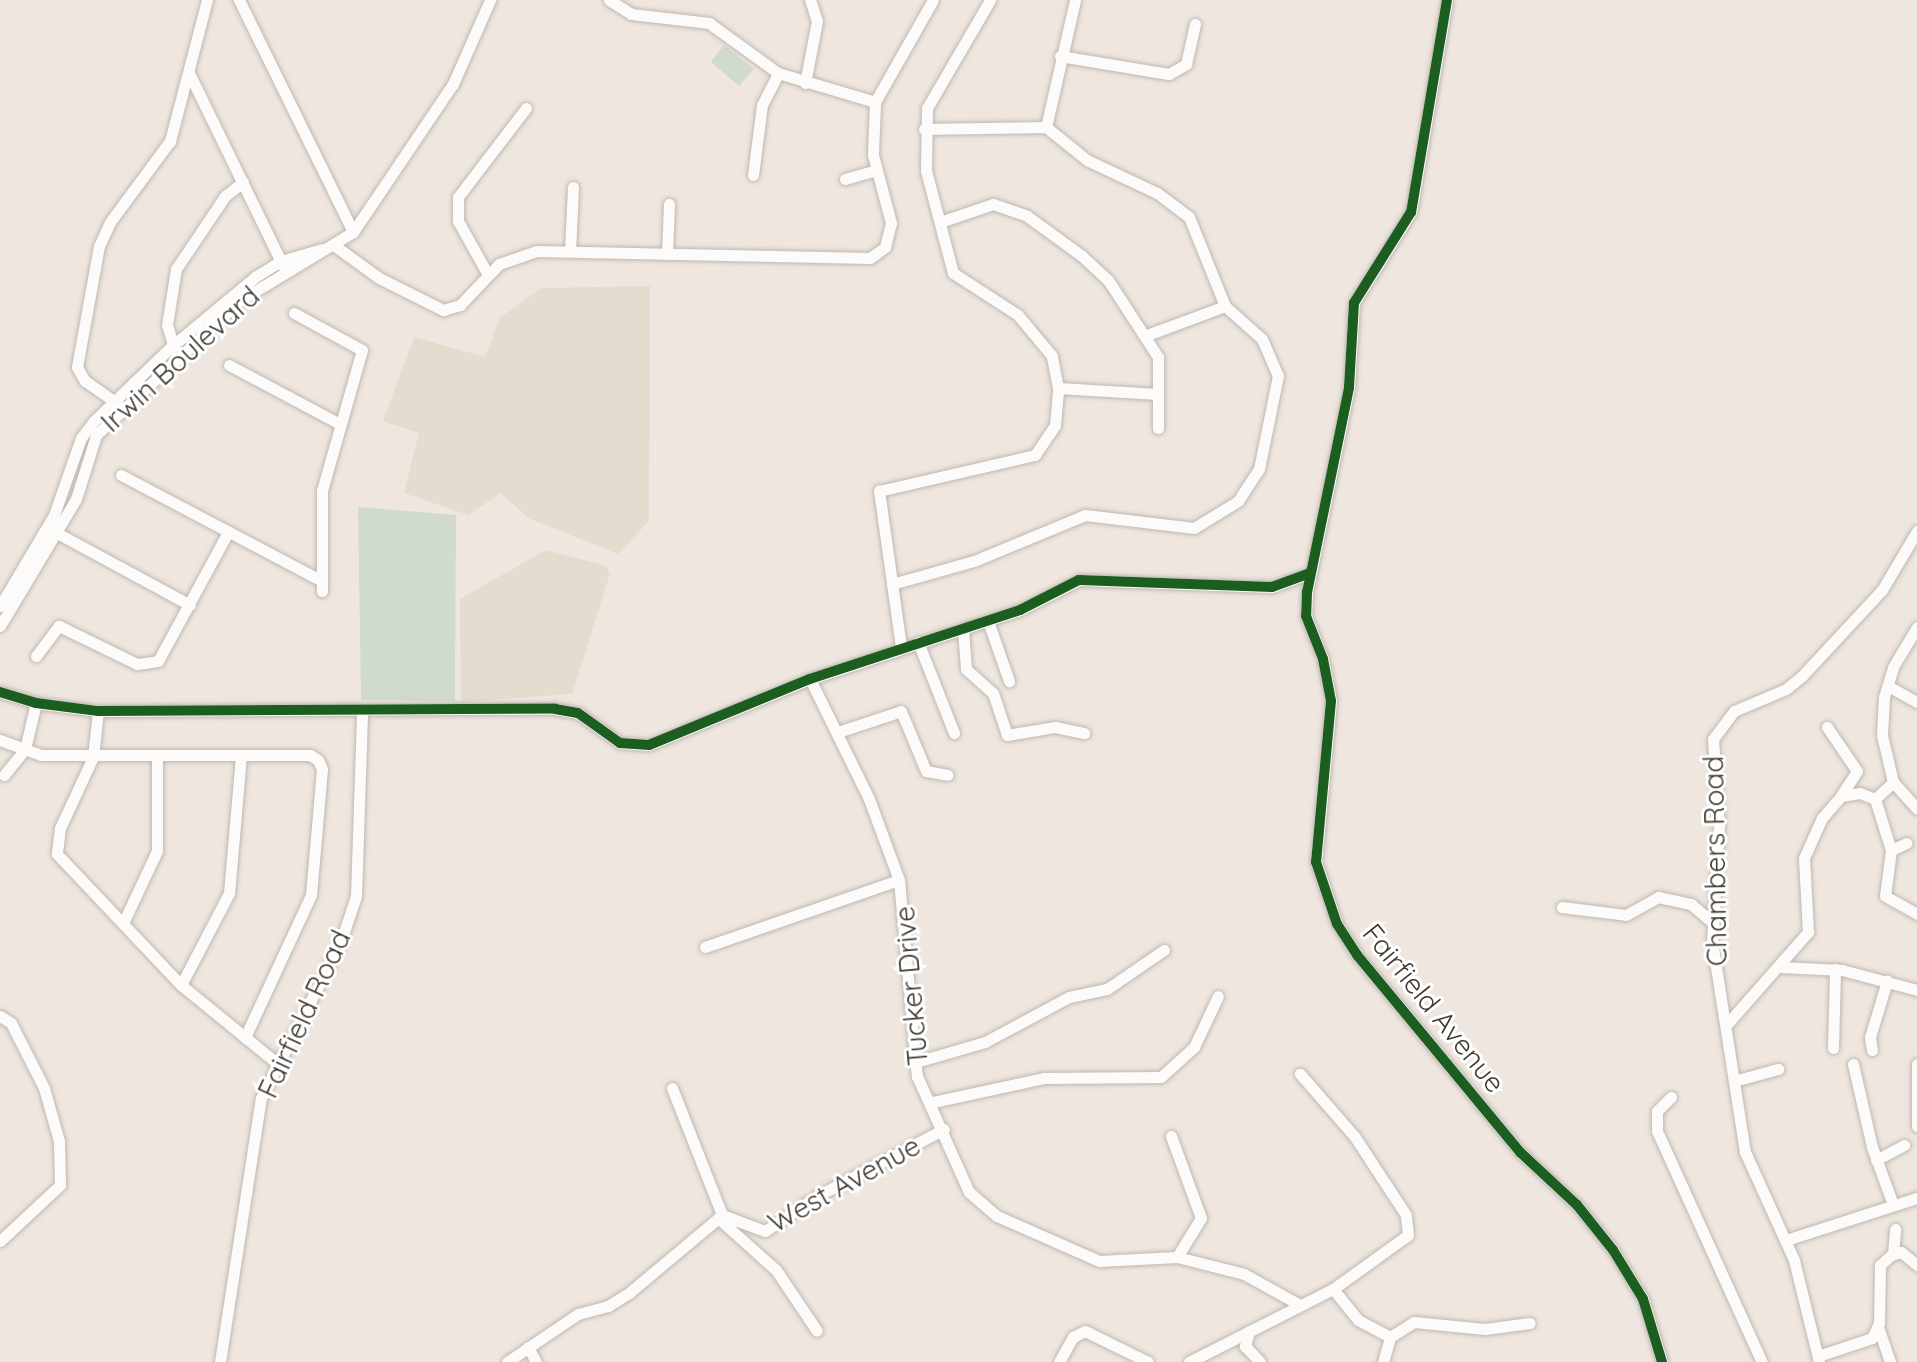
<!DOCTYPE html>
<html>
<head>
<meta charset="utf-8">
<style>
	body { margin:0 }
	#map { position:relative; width:1917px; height:1362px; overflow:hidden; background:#efe7df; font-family:Quicksand,sans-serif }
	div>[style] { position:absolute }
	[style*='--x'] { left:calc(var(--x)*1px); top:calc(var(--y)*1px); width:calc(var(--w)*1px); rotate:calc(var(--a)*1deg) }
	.education>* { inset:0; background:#e4dcce }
	.green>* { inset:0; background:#d0dbce }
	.roads { filter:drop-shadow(0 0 2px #bfb8b2) drop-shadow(0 0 2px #bfb8b2) }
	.minor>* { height:11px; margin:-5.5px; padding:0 5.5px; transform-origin:5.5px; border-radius:5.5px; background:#fdfbfa }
	.cycleway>* { height:10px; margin:-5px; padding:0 5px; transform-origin:5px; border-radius:5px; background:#1b5e20 }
	span { translate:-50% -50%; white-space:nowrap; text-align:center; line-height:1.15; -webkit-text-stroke:6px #fff; paint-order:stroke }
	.street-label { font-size:28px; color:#3f3933 }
</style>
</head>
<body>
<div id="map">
	<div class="education">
		<i style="clip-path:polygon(650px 286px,649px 521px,618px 554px,528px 518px,501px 493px,468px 515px,404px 493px,419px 433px,383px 421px,414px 337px,485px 357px,500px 318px,541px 288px)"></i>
		<i style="clip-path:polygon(546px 550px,607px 566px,610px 574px,572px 694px,461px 702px,460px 599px)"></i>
	</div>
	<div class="green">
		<i style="clip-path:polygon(724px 45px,754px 69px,739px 86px,711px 62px)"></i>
		<i style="clip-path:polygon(358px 507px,456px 515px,455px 701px,361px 700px)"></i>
	</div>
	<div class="roads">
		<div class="minor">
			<i style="--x:239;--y:0;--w:258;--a:63.8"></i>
			<i style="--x:609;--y:0;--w:26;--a:32"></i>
			<i style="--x:631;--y:14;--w:79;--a:6.6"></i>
			<i style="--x:709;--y:23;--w:85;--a:35.9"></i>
			<i style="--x:778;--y:73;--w:101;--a:16.6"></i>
			<i style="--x:1447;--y:0;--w:215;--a:99.6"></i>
			<i style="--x:1411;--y:212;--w:107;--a:122.1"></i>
			<i style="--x:1354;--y:303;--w:85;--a:93.4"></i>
			<i style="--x:1349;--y:388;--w:208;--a:101.6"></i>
			<i style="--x:1307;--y:592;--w:24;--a:92"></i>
			<i style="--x:1306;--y:616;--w:46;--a:68.4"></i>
			<i style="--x:1323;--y:659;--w:43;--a:79.2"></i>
			<i style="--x:1331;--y:701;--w:162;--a:95.3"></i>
			<i style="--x:1316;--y:862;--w:65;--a:71.3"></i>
			<i style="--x:1337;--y:924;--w:37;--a:57"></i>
			<i style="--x:1357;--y:955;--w:257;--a:50.4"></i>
			<i style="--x:1521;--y:1153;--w:76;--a:42.9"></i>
			<i style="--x:1577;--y:1205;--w:58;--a:51.3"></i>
			<i style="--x:1613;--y:1250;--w:57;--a:58.5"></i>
			<i style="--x:1643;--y:1299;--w:66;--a:73.2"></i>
			<i style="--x:1060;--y:56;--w:110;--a:9.4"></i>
			<i style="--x:1169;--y:74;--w:20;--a:-30"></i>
			<i style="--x:1186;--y:64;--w:41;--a:-77.3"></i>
			<i style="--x:189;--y:73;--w:215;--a:64"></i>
			<i style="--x:805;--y:83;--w:63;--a:-79"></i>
			<i style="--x:817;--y:21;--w:22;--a:-108"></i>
			<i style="--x:1046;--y:127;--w:130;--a:-77.1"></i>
			<i style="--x:924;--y:129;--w:122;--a:-0.9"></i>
			<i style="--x:753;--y:175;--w:71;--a:-82.7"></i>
			<i style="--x:762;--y:105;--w:36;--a:-63"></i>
			<i style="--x:845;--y:179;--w:32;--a:-16"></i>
			<i style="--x:940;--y:222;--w:56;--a:-18.8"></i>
			<i style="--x:993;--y:204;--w:36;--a:19"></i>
			<i style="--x:1027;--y:216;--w:68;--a:36"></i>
			<i style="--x:1082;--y:256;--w:35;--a:43"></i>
			<i style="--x:1108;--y:280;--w:92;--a:57"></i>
			<i style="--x:1158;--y:357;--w:71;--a:90"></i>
			<i style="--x:335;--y:246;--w:54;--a:36"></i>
			<i style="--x:379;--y:278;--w:72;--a:26.6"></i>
			<i style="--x:443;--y:310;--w:18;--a:-16"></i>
			<i style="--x:460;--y:305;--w:57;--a:-46.4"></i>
			<i style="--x:499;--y:264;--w:39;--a:-19"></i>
			<i style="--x:536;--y:251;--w:334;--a:1.2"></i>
			<i style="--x:870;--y:258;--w:19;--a:-36"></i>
			<i style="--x:885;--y:247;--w:25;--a:-76"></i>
			<i style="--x:891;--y:223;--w:70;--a:-104.8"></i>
			<i style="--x:873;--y:155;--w:53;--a:-87.8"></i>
			<i style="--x:875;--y:102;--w:117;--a:-60.4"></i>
			<i style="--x:570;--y:251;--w:64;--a:-87.3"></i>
			<i style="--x:667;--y:254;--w:50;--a:-87.7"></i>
			<i style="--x:487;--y:273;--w:60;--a:-119.1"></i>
			<i style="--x:458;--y:221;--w:24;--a:-90"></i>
			<i style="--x:458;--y:197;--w:112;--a:-52.6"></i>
			<i style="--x:294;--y:313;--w:77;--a:28.6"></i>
			<i style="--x:362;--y:350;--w:146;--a:105.9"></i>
			<i style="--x:322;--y:490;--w:101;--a:90"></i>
			<i style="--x:1147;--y:335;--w:83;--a:-20.4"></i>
			<i style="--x:175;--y:351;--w:27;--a:-107"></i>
			<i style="--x:167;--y:325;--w:57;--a:-80.9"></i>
			<i style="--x:176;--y:269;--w:88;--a:-56.1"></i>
			<i style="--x:225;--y:196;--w:23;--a:-38"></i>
			<i style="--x:229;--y:365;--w:123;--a:28"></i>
			<i style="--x:1058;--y:388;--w:100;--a:3.4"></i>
			<i style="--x:118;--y:404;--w:40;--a:-145.1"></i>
			<i style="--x:85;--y:381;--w:16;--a:-120"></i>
			<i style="--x:77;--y:367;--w:123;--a:-79.7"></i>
			<i style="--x:99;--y:246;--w:26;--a:-65"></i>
			<i style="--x:110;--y:222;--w:101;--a:-53.5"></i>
			<i style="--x:170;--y:141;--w:146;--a:-75.3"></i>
			<i style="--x:121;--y:475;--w:227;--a:27.8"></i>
			<i style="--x:57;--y:533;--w:151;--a:28.4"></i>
			<i style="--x:892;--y:584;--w:85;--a:-15.7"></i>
			<i style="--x:974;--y:561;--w:120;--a:-22.5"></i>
			<i style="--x:1085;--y:515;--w:110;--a:6.8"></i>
			<i style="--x:1194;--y:528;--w:52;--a:-31.5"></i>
			<i style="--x:1238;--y:501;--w:38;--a:-57"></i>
			<i style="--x:1259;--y:469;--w:95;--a:-78.5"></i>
			<i style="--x:1278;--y:376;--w:40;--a:-113.4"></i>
			<i style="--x:1262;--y:339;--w:50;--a:-138.3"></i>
			<i style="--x:1225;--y:306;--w:96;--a:-112"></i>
			<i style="--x:1189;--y:217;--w:40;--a:-143"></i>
			<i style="--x:1157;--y:193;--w:77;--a:-154.8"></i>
			<i style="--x:1087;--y:160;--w:53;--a:-141.2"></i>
			<i style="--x:0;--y:606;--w:106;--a:-59.3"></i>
			<i style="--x:54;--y:515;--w:82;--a:-70.7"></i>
			<i style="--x:81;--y:438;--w:21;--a:-53"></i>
			<i style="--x:94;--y:421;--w:107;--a:-43.9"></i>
			<i style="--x:171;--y:347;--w:109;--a:-39.8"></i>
			<i style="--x:255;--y:277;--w:31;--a:-32"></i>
			<i style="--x:281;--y:261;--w:43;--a:-16.3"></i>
			<i style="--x:988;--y:621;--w:64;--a:70.7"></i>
			<i style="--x:0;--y:626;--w:148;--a:-59.1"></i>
			<i style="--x:76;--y:499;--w:67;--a:-72.6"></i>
			<i style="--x:96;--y:435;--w:200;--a:-43"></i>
			<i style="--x:242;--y:299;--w:130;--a:-31.1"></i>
			<i style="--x:353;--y:232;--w:179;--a:-56"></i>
			<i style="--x:453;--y:84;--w:92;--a:-66.2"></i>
			<i style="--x:963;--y:629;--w:40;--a:85.7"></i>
			<i style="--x:966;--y:669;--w:36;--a:42"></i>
			<i style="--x:993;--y:693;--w:44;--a:71.6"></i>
			<i style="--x:1007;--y:735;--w:49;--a:-9.5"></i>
			<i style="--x:1055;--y:727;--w:30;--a:12"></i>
			<i style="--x:918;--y:642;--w:98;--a:68.4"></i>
			<i style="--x:901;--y:647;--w:158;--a:-98"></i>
			<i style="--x:879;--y:491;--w:160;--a:-13"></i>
			<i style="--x:1035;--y:455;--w:36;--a:-56"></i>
			<i style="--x:1055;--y:425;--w:37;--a:-85"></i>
			<i style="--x:1058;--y:388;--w:33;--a:-101"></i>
			<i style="--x:1052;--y:356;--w:53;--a:-129.7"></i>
			<i style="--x:1018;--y:315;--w:77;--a:-147.1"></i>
			<i style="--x:953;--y:273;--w:106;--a:-104.8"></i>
			<i style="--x:926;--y:171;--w:63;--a:-89.1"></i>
			<i style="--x:927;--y:108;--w:125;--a:-59.7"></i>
			<i style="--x:36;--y:656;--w:38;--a:-53"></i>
			<i style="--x:59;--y:626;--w:87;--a:26"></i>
			<i style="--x:137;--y:664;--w:21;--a:-8"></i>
			<i style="--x:158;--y:661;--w:147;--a:-61.5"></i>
			<i style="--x:810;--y:679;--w:134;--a:63.8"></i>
			<i style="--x:869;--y:799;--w:86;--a:69.7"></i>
			<i style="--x:899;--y:880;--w:197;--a:84.8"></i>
			<i style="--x:917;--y:1076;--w:127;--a:65.9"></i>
			<i style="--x:969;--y:1192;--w:37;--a:41"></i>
			<i style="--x:997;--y:1216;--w:111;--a:23.8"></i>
			<i style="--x:1099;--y:1261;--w:78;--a:-2.9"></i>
			<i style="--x:1177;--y:1257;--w:69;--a:14.2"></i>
			<i style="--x:1244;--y:1274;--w:64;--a:29"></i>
			<i style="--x:1888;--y:686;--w:33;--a:29"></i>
			<i style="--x:0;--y:692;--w:38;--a:17"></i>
			<i style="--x:36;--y:703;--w:63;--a:7.4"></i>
			<i style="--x:98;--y:711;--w:457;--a:-0.3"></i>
			<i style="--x:555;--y:709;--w:23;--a:10"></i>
			<i style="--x:578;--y:713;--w:52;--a:35.5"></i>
			<i style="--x:620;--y:743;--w:29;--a:4"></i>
			<i style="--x:649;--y:745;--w:174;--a:-22.3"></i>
			<i style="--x:810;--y:679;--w:221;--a:-18.2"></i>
			<i style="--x:1020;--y:610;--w:66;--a:-27"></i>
			<i style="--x:1079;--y:580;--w:193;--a:2.1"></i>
			<i style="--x:1272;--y:587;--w:40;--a:-20.2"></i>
			<i style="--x:98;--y:711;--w:46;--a:96.2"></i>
			<i style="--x:93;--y:757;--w:78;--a:114.9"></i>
			<i style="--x:60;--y:828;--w:26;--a:97"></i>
			<i style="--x:57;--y:854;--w:180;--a:46.6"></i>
			<i style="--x:181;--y:985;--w:125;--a:39.2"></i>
			<i style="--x:1827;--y:727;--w:53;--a:55.7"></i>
			<i style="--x:1857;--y:771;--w:30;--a:123"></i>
			<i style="--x:838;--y:732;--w:66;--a:-18.4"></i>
			<i style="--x:901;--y:711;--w:65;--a:67.4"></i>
			<i style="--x:926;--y:771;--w:22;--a:10"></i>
			<i style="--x:0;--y:740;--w:44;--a:20.1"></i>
			<i style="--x:41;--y:755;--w:269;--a:0"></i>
			<i style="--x:310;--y:755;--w:9;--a:32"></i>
			<i style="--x:318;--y:760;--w:10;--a:66"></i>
			<i style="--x:322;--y:769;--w:126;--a:95"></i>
			<i style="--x:311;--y:895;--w:157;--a:114.9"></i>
			<i style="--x:4;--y:775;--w:33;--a:-51"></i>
			<i style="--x:25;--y:749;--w:47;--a:-76.6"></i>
			<i style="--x:1893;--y:782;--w:36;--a:48"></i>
			<i style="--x:1875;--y:799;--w:25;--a:-43"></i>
			<i style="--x:1893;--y:782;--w:48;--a:-103.2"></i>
			<i style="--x:1882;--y:735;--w:38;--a:-87"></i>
			<i style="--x:1884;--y:697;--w:31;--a:-73"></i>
			<i style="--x:1893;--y:667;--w:47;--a:-59"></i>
			<i style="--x:1891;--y:850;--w:17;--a:-24"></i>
			<i style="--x:1562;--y:907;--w:64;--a:7.1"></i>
			<i style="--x:1626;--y:915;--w:37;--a:-29"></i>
			<i style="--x:1658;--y:897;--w:34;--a:12"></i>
			<i style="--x:1691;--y:904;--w:30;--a:41"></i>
			<i style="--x:124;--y:921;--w:77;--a:-64.8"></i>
			<i style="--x:157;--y:851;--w:94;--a:-90"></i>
			<i style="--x:705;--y:947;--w:205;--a:-19.1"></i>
			<i style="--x:1781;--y:967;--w:61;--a:2.8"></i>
			<i style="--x:1842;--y:970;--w:78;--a:14.9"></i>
			<i style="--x:181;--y:985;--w:104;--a:-62.4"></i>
			<i style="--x:229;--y:893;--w:138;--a:-85"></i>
			<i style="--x:0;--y:1016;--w:13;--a:32"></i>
			<i style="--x:11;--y:1023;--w:73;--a:63.1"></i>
			<i style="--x:44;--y:1088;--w:55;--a:74.2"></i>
			<i style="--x:59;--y:1141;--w:44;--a:88.7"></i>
			<i style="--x:60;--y:1185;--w:82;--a:137"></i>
			<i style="--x:1727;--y:1024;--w:123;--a:-48.6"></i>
			<i style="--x:1808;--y:932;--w:74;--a:-93.1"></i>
			<i style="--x:1804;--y:858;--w:44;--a:-65.8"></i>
			<i style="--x:1822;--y:818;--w:29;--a:-49"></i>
			<i style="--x:1841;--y:796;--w:19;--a:-9"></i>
			<i style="--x:1860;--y:793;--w:16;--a:22"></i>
			<i style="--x:1875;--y:799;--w:53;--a:72.6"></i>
			<i style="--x:1891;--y:850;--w:46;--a:97.4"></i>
			<i style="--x:1885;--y:896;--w:37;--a:29"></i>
			<i style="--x:1833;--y:1048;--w:79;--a:-88.5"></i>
			<i style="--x:1872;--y:1050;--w:13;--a:-99"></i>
			<i style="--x:1870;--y:1037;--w:59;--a:-73.1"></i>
			<i style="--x:916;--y:1062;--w:72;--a:-16.2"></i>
			<i style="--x:985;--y:1042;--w:95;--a:-28.2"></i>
			<i style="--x:1069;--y:997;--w:39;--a:-12"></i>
			<i style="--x:1107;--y:989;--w:69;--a:-34.4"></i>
			<i style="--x:1853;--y:1064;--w:85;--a:77.1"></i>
			<i style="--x:1872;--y:1147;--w:59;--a:70"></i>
			<i style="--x:1917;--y:1064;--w:62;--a:90"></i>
			<i style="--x:1734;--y:1081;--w:46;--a:-15.3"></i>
			<i style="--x:672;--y:1088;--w:136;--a:68.5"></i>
			<i style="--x:1671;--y:1097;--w:20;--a:135"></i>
			<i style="--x:1657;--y:1111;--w:20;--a:90"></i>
			<i style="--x:1657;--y:1131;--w:254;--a:65.6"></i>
			<i style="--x:933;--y:1102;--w:114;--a:-12.2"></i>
			<i style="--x:1044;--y:1078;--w:117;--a:-0.5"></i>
			<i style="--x:1161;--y:1077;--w:45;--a:-42.3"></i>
			<i style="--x:1194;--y:1047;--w:56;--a:-64.8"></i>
			<i style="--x:1171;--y:1136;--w:87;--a:69.9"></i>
			<i style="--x:1201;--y:1218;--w:46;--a:121.6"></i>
			<i style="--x:1876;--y:1160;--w:32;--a:-28"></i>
			<i style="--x:718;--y:1218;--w:78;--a:41.9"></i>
			<i style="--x:776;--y:1270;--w:73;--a:56.1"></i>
			<i style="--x:1786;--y:1240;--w:138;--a:-17.8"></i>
			<i style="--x:1893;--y:1254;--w:25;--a:-85"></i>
			<i style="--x:1333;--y:1289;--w:40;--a:51"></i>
			<i style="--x:1358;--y:1320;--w:36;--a:28"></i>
			<i style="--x:1878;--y:1327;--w:37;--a:71"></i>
			<i style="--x:1249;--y:1331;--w:16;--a:105"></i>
			<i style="--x:1245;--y:1346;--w:22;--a:47"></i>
			<i style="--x:528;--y:1347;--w:17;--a:62"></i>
			<i style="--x:1818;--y:1356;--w:57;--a:-18.4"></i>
			<i style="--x:1872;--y:1338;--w:17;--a:-65"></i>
			<i style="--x:1879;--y:1323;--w:58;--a:-89"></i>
			<i style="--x:1880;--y:1265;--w:15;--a:-42"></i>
			<i style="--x:1891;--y:1255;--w:10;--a:-17"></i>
			<i style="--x:1901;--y:1252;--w:21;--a:39"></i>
			<i style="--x:220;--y:1362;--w:267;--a:-81.2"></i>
			<i style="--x:261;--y:1098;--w:176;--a:-63"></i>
			<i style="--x:341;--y:941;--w:47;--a:-71.6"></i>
			<i style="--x:356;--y:896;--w:184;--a:-88.1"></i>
			<i style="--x:507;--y:1362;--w:86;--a:-34.1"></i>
			<i style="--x:578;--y:1314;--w:31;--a:-15"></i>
			<i style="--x:608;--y:1306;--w:26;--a:-32"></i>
			<i style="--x:630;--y:1292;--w:120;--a:-39.9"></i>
			<i style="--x:722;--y:1215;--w:46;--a:20.4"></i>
			<i style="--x:765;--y:1231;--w:65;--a:-33.7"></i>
			<i style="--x:819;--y:1195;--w:141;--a:-27.8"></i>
			<i style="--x:1059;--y:1362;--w:29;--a:-61"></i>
			<i style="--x:1073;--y:1337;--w:13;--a:-27"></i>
			<i style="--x:1085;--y:1331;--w:70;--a:26.2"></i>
			<i style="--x:1189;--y:1362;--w:161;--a:-26.9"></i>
			<i style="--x:1333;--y:1289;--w:92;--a:-35.8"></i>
			<i style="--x:1408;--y:1235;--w:20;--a:-96"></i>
			<i style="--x:1406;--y:1215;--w:93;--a:-123.2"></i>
			<i style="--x:1355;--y:1137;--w:84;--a:-131.1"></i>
			<i style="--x:1383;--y:1362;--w:26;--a:-74"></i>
			<i style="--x:1390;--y:1337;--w:28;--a:-32"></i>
			<i style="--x:1414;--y:1322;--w:71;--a:5.6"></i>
			<i style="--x:1485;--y:1329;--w:45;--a:-7.6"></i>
			<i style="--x:1819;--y:1362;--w:105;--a:-103.8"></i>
			<i style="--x:1794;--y:1260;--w:119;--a:-114.4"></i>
			<i style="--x:1745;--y:1152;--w:213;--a:-98.9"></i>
			<i style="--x:1712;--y:942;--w:117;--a:-86.6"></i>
			<i style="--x:1719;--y:825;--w:86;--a:-94"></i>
			<i style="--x:1713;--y:739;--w:35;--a:-53"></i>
			<i style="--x:1734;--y:711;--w:56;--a:-22.9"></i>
			<i style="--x:1786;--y:689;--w:21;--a:-39"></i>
			<i style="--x:1802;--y:676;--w:117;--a:-47.1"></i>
			<i style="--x:1882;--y:590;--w:69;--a:-59.3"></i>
		</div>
	</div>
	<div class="cycleway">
		<i style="--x:1447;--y:0;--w:215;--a:99.6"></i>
		<i style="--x:1411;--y:212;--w:107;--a:122.1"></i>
		<i style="--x:1354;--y:303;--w:85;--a:93.4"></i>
		<i style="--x:1349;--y:388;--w:208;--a:101.6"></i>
		<i style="--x:1307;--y:592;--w:24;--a:92"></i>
		<i style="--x:1306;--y:616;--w:46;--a:68.4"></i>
		<i style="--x:1323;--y:659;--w:43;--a:79.2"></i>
		<i style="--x:1331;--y:701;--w:162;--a:95.3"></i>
		<i style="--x:1316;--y:862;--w:65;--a:71.3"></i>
		<i style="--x:1337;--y:924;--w:37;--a:57"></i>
		<i style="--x:1357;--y:955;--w:257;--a:50.4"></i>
		<i style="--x:1521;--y:1153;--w:76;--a:42.9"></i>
		<i style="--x:1577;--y:1205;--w:58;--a:51.3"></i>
		<i style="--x:1613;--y:1250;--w:57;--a:58.5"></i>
		<i style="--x:1643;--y:1299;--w:66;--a:73.2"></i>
		<i style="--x:0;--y:692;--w:38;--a:17"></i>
		<i style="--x:36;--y:703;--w:63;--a:7.4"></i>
		<i style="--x:98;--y:711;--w:457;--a:-0.3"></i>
		<i style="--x:555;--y:709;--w:23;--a:10"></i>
		<i style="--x:578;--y:713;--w:52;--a:35.5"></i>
		<i style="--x:620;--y:743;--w:29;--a:4"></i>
		<i style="--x:649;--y:745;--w:174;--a:-22.3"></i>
		<i style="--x:810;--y:679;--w:221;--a:-18.2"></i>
		<i style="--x:1020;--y:610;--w:66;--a:-27"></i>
		<i style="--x:1079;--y:580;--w:193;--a:2.1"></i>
		<i style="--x:1272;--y:587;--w:40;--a:-20.2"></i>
	</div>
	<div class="street-label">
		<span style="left:180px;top:359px;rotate:-42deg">Irwin Boulevard</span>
		<span style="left:1715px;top:861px;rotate:-91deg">Chambers Road</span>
		<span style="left:911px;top:986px;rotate:-95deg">Tucker Drive</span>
		<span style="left:1434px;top:1008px;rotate:51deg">Fairfield Avenue</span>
		<span style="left:304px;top:1014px;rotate:-65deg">Fairfield Road</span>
		<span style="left:844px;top:1184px;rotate:-29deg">West Avenue</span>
	</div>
</div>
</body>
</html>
